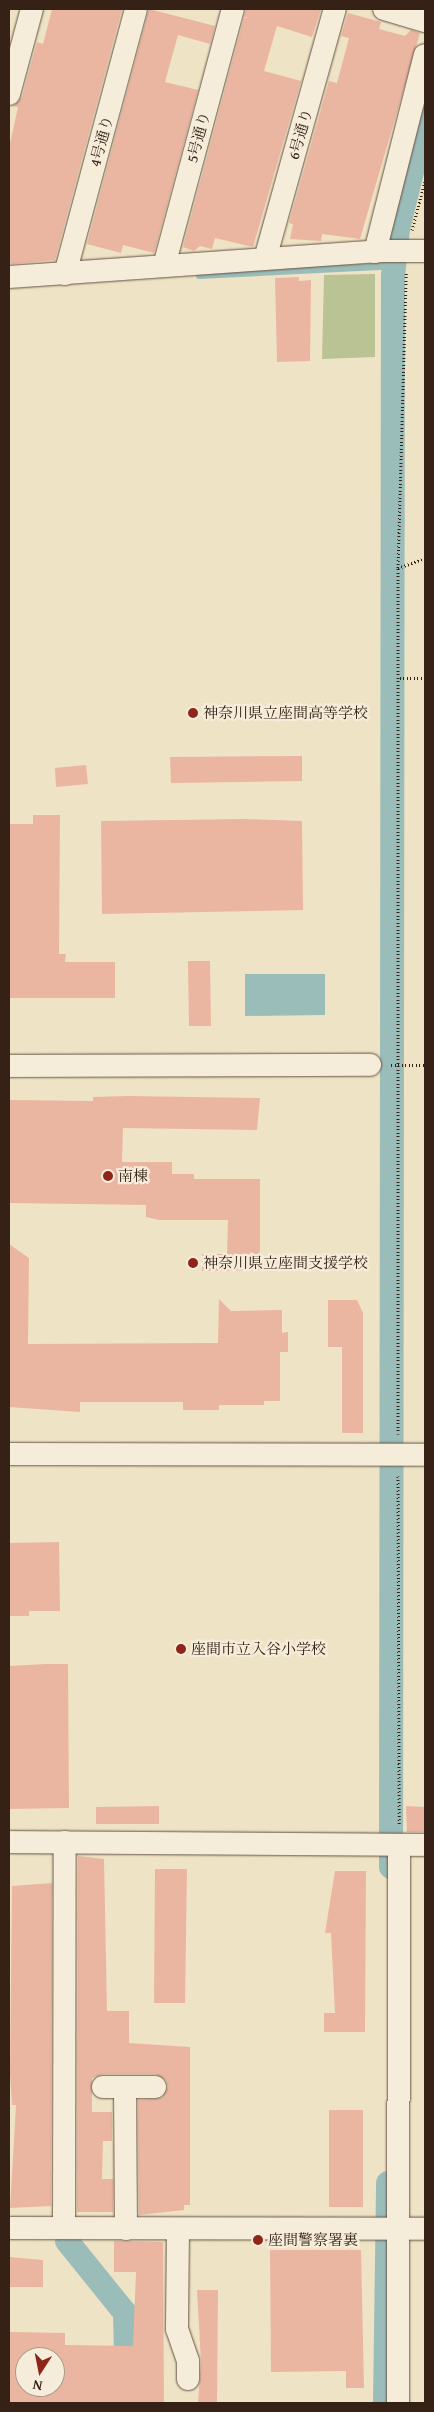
<!DOCTYPE html>
<html>
<head>
<meta charset="utf-8">
<style>
	body { margin:0 }
	#map { position:relative; width:434px; height:2412px; overflow:hidden; background:#efe3c5; font-family:"Gentium Book Plus","Noto Serif JP",serif }
	div>[style] { position:absolute }
	[style*='--x'] { left:calc(var(--x)*1px); top:calc(var(--y)*1px); width:calc(var(--w)*1px); rotate:calc(var(--a)*1deg) }
	.green>* { inset:0; background:#bac394 }
	.water>* { inset:0; background:#9bbdba }
	.stream>* { height:7px; margin:-3.5px; padding:0 3.5px; transform-origin:3.5px; border-radius:3.5px; background:#9bbdba }
	.canal>* { height:24px; margin:-12px; padding:0 12px; transform-origin:12px; border-radius:12px; background:#9bbdba }
	.building>* { inset:0; background:#ebb6a1 }
	.path>* { height:3px; margin-top:-1.5px; transform-origin:0; background:repeating-linear-gradient(90deg,#362117 0 1px,transparent 0 3.5px) }
	.roads { filter:drop-shadow(0 0 1px #645242) drop-shadow(0 0 1px #645242) }
	.minor>* { height:22px; margin:-11px; padding:0 11px; transform-origin:11px; border-radius:11px; background:#f5edd9 }
	.dots>* { width:14px; height:14px; translate:-50% -50%; box-sizing:border-box; border:2px solid #f5edd9; border-radius:50% }
	span { translate:-50% -50%; white-space:nowrap; text-align:center; line-height:1.15; -webkit-text-stroke:4.5px #f5edd9; paint-order:stroke }
	.street-label { font-size:15px; color:#362117 }
	.poi-label { font-size:15px; color:#362117 }
	.left { translate:0 -50%; text-align:left }
	.frame { position:absolute; inset:0; border:10px solid #362117; pointer-events:none }
	.north { position:absolute; left:15px; top:2347px; width:50px; height:50px; box-sizing:border-box; background:#f5edd9; border:1px solid #a99b8b; border-radius:50%; rotate:191deg; font-size:14px; font-weight:700; line-height:20px; text-align:center; color:#362117 }
	.north::after { content:''; display:block; margin:auto; width:18px; height:22px; background:#8f2418; clip-path:polygon(50% 0,100% 100%,50% 72%,0 100%) }
</style>
</head>
<body>
<div id="map">
	<div class="green">
		<i style="clip-path:polygon(375px 274px,375px 357px,322px 359px,324px 275px)"></i>
	</div>
	<div class="water">
		<i style="clip-path:polygon(245px 974px,325px 974px,325px 1015px,245px 1016px)"></i>
	</div>
	<div class="stream">
		<i style="--x:199;--y:275;--w:195;--a:-2.9"></i>
	</div>
	<div class="canal">
		<i style="--x:391;--y:1867;--w:1591;--a:-89.93"></i>
		<i style="--x:393;--y:276;--w:47;--a:-83.9"></i>
		<i style="--x:398;--y:229;--w:113;--a:-76.2"></i>
		<i style="--x:67;--y:2241;--w:92;--a:51.1"></i>
		<i style="--x:125;--y:2313;--w:90;--a:88.7"></i>
		<i style="--x:385;--y:2403;--w:220;--a:-89.2"></i>
	</div>
	<div class="building">
		<i style="clip-path:polygon(52px 9px,122px 9px,55px 260px,13px 264px,9px 263px,9px 148px,18px 107px,13px 106px,22px 97px,37px 42px,43px 44px)"></i>
		<i style="clip-path:polygon(149px 9px,215px 26px,210px 44px,178px 35px,165px 82px,198px 90px,154px 253px,123px 245px,121px 253px,87px 244px)"></i>
		<i style="clip-path:polygon(246px 9px,321px 9px,312px 37px,277px 26px,264px 71px,301px 81px,253px 247px,215px 238px,212px 249px,200px 246px,194px 251px,183px 247px,244px 18px,249px 18px,244px 17px)"></i>
		<i style="clip-path:polygon(348px 13px,381px 22px,379px 29px,405px 36px,411px 30px,420px 33px,360px 239px,322px 234px,321px 241px,290px 239px,293px 224px,289px 223px,327px 88px,329px 81px,337px 83px,349px 38px,341px 36px)"></i>
		<i style="clip-path:polygon(299px 277px,299px 281px,311px 280px,310px 361px,277px 362px,275px 278px)"></i>
		<i style="clip-path:polygon(302px 756px,302px 781px,171px 783px,170px 757px)"></i>
		<i style="clip-path:polygon(86px 765px,88px 784px,56px 787px,55px 768px)"></i>
		<i style="clip-path:polygon(33px 815px,60px 815px,59px 954px,66px 954px,65px 962px,115px 962px,115px 998px,9px 998px,9px 824px,33px 824px)"></i>
		<i style="clip-path:polygon(244px 819px,302px 821px,303px 910px,102px 914px,101px 821px)"></i>
		<i style="clip-path:polygon(188px 961px,210px 961px,211px 1026px,189px 1026px)"></i>
		<i style="clip-path:polygon(128px 1096px,260px 1098px,257px 1130px,123px 1128px,122px 1162px,172px 1162px,172px 1174px,194px 1174px,194px 1179px,260px 1179px,260px 1270px,202px 1271px,202px 1254px,227px 1254px,228px 1220px,159px 1220px,146px 1217px,146px 1205px,9px 1203px,9px 1100px,93px 1101px,93px 1097px)"></i>
		<i style="clip-path:polygon(9px 1244px,29px 1258px,28px 1344px,218px 1343px,219px 1299px,231px 1311px,282px 1310px,282px 1333px,288px 1332px,288px 1352px,280px 1352px,280px 1401px,264px 1401px,264px 1405px,219px 1405px,219px 1410px,183px 1410px,183px 1402px,80px 1402px,80px 1412px,9px 1407px)"></i>
		<i style="clip-path:polygon(328px 1300px,357px 1300px,363px 1313px,363px 1433px,342px 1433px,342px 1347px,328px 1347px)"></i>
		<i style="clip-path:polygon(59px 1542px,60px 1611px,29px 1611px,29px 1616px,9px 1616px,9px 1543px)"></i>
		<i style="clip-path:polygon(45px 1664px,68px 1664px,69px 1808px,9px 1809px,9px 1666px)"></i>
		<i style="clip-path:polygon(159px 1806px,159px 1824px,96px 1824px,96px 1807px)"></i>
		<i style="clip-path:polygon(406px 1806px,425px 1807px,425px 1832px,407px 1832px)"></i>
		<i style="clip-path:polygon(78px 1856px,104px 1859px,107px 2011px,129px 2011px,129px 2043px,190px 2047px,190px 2205px,184px 2205px,184px 2210px,139px 2215px,138px 2100px,162px 2098px,168px 2087px,166px 2080px,155px 2074px,103px 2074px,92px 2078px,92px 2112px,112px 2112px,112px 2141px,103px 2141px,102px 2179px,113px 2179px,113px 2212px,77px 2212px)"></i>
		<i style="clip-path:polygon(155px 1869px,187px 1869px,185px 2003px,154px 2003px)"></i>
		<i style="clip-path:polygon(335px 1871px,366px 1871px,365px 2032px,324px 2032px,324px 2013px,335px 2013px,331px 1933px,325px 1933px)"></i>
		<i style="clip-path:polygon(52px 1883px,51px 2206px,10px 2208px,16px 2105px,12px 2105px,10px 2074px,12px 1886px)"></i>
		<i style="clip-path:polygon(329px 2110px,363px 2110px,363px 2207px,329px 2207px)"></i>
		<i style="clip-path:polygon(evenodd,114px 2241px,163px 2242px,164px 2403px,9px 2403px,9px 2332px,65px 2333px,65px 2345px,133px 2346px,136px 2272px,114px 2272px,114px 2241px,25px 2357px,55px 2357px,55px 2387px,25px 2387px,25px 2357px)"></i>
		<i style="clip-path:polygon(270px 2250px,361px 2250px,364px 2388px,346px 2388px,346px 2371px,271px 2372px)"></i>
		<i style="clip-path:polygon(9px 2257px,43px 2260px,43px 2287px,9px 2287px)"></i>
		<i style="clip-path:polygon(197px 2290px,218px 2290px,217px 2403px,198px 2403px,201px 2361px)"></i>
	</div>
	<div class="path">
		<i style="--x:412;--y:230;--w:51;--a:-75.1"></i>
		<i style="--x:398;--y:568;--w:29;--a:-20"></i>
		<i style="--x:400;--y:678;--w:25;--a:0"></i>
		<i style="--x:391;--y:1065;--w:34;--a:0"></i>
		<i style="--x:398;--y:1434;--w:866;--a:-90"></i>
		<i style="--x:398;--y:568;--w:295;--a:-88.4"></i>
		<i style="--x:398;--y:1476;--w:348;--a:89.8"></i>
	</div>
	<div class="roads">
		<div class="minor">
			<i style="--x:384;--y:9;--w:43;--a:16.3"></i>
			<i style="--x:9;--y:94;--w:88;--a:-74.9"></i>
			<i style="--x:375;--y:252;--w:203;--a:-75.8"></i>
			<i style="--x:265;--y:259;--w:260;--a:-74.4"></i>
			<i style="--x:164;--y:266;--w:266;--a:-75"></i>
			<i style="--x:65;--y:274;--w:274;--a:-75"></i>
			<i style="--x:9;--y:277;--w:371;--a:-4"></i>
			<i style="--x:379;--y:251;--w:46;--a:0"></i>
			<i style="--x:9;--y:1066;--w:361;--a:-0.2"></i>
			<i style="--x:9;--y:1454;--w:416;--a:0.1"></i>
			<i style="--x:9;--y:1842;--w:416;--a:0.4"></i>
			<i style="--x:103;--y:2087;--w:52;--a:0"></i>
			<i style="--x:125;--y:2087;--w:142;--a:89.6"></i>
			<i style="--x:9;--y:2228;--w:416;--a:0.1"></i>
			<i style="--x:64;--y:2228;--w:386;--a:-89.9"></i>
			<i style="--x:178;--y:2229;--w:100;--a:90.6"></i>
			<i style="--x:177;--y:2329;--w:34;--a:71"></i>
			<i style="--x:188;--y:2361;--w:18;--a:90"></i>
			<i style="--x:398;--y:2403;--w:558;--a:-89.9"></i>
		</div>
	</div>
	<div class="dots">
		<i style="left:193px;top:713px;background:#8f2418"></i>
		<i style="left:108px;top:1176px;background:#8f2418"></i>
		<i style="left:193px;top:1263px;background:#8f2418"></i>
		<i style="left:181px;top:1649px;background:#8f2418"></i>
		<i style="left:258px;top:2240px;background:#8f2418"></i>
	</div>
	<div class="street-label">
		<span style="left:300px;top:134px;rotate:-74deg">6号通り</span>
		<span style="left:198px;top:137px;rotate:-75deg">5号通り</span>
		<span style="left:101px;top:141px;rotate:-75deg">4号通り</span>
	</div>
	<div class="poi-label">
		<span class="left" style="left:203px;top:713px">神奈川県立座間高等学校</span>
		<span class="left" style="left:118px;top:1176px">南棟</span>
		<span class="left" style="left:203px;top:1263px">神奈川県立座間支援学校</span>
		<span class="left" style="left:191px;top:1649px">座間市立入谷小学校</span>
		<span class="left" style="left:268px;top:2240px">座間警察署裏</span>
	</div>
	<div class="frame"></div>
	<div class="north">N</div>
</div>
</body>
</html>
